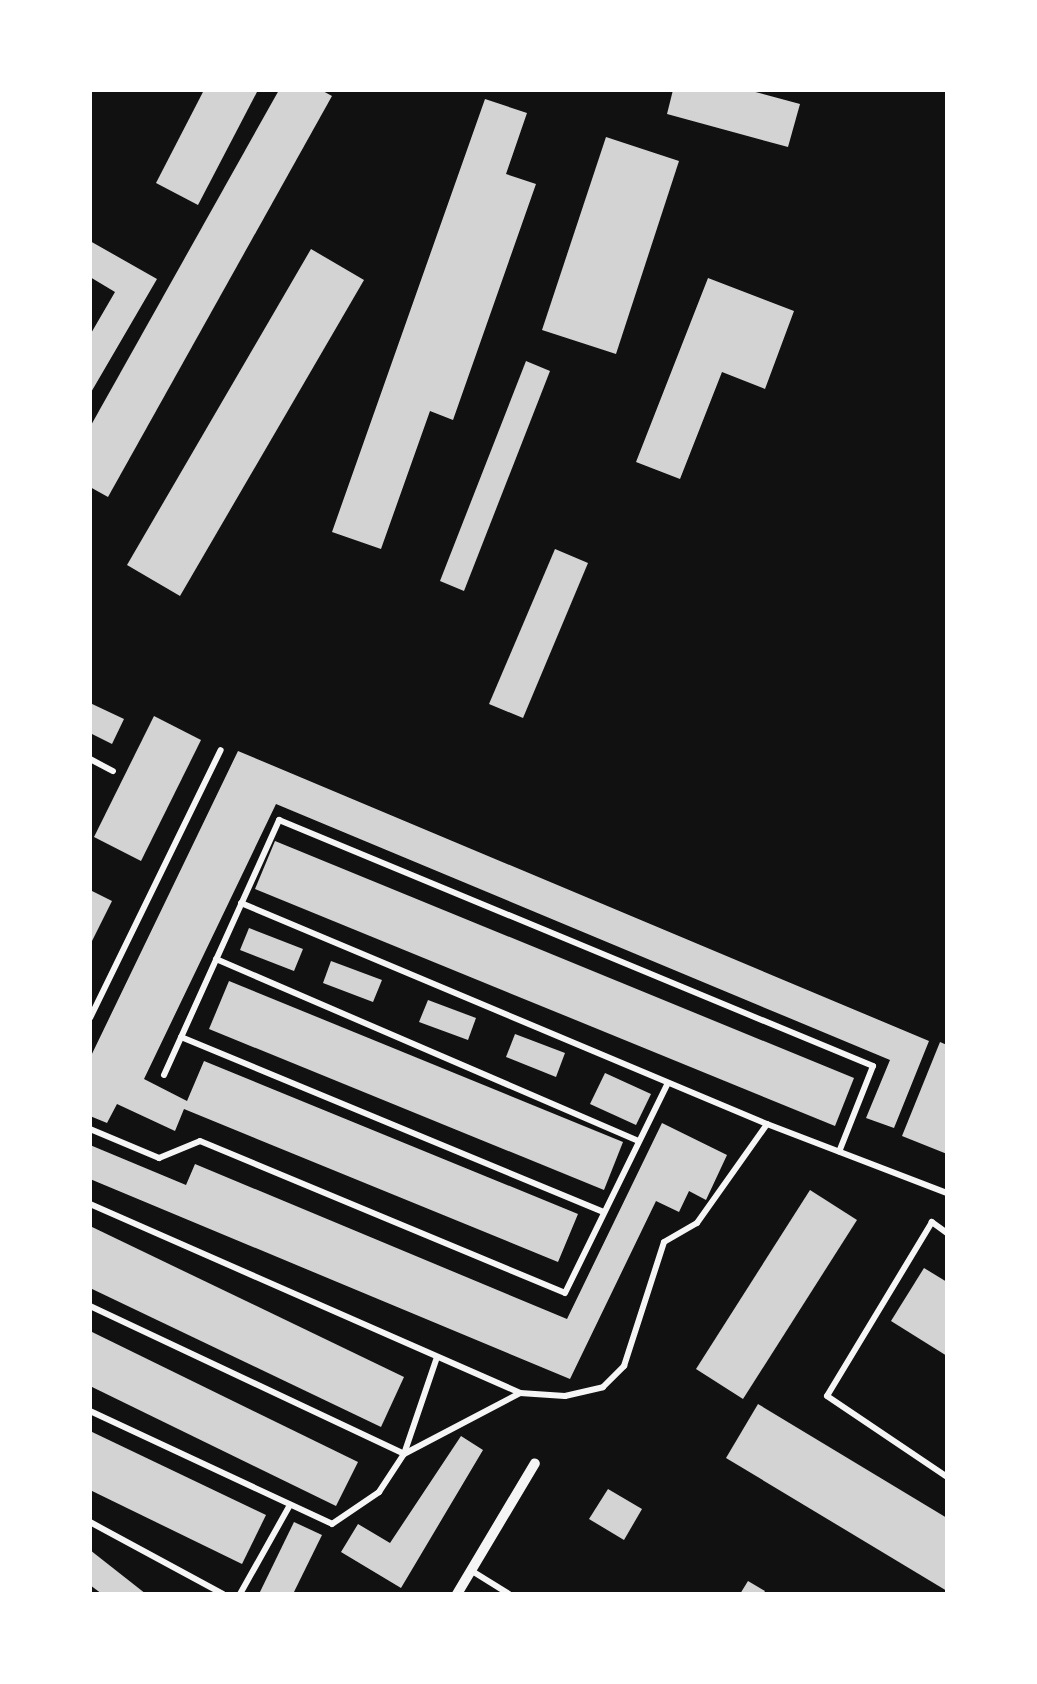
<!DOCTYPE html>
<html>
<head>
<meta charset="utf-8">
<style>
	body { margin:0 }
	#map { position:relative; width:1037px; height:1684px; overflow:hidden; background:#111; font-family:"DM Sans",sans-serif }
	div>[style] { position:absolute }
	[style*='--x'] { left:calc(var(--x)*1px); top:calc(var(--y)*1px); width:calc(var(--w)*1px); rotate:calc(var(--a)*1deg) }
	.building>* { inset:0; background:#d3d3d3 }
	.service>* { height:6px; margin:-3px; padding:0 3px; transform-origin:3px; border-radius:3px; background:#f5f5f5 }
	.minor>* { height:10px; margin:-5px; padding:0 5px; transform-origin:5px; border-radius:5px; background:#f5f5f5 }
	span { translate:-50% -50%; white-space:nowrap; text-align:center; line-height:1.15; -webkit-text-stroke:8px #fff; paint-order:stroke }
	.frame { position:absolute; inset:0; border:92px solid #fff; pointer-events:none }
</style>
</head>
<body>
<div id="map">
	<div class="building">
		<i style="clip-path:polygon(204px 90px,258px 90px,198px 205px,156px 183px)"></i>
		<i style="clip-path:polygon(279px 90px,321px 90px,332px 96px,108px 497px,90px 487px,90px 427px)"></i>
		<i style="clip-path:polygon(673px 90px,748px 90px,800px 104px,788px 147px,667px 114px)"></i>
		<i style="clip-path:polygon(485px 99px,527px 113px,506px 174px,536px 184px,453px 420px,430px 411px,381px 549px,332px 532px)"></i>
		<i style="clip-path:polygon(606px 137px,679px 161px,616px 354px,542px 330px)"></i>
		<i style="clip-path:polygon(90px 241px,157px 279px,90px 394px,90px 335px,115px 292px,90px 277px)"></i>
		<i style="clip-path:polygon(311px 249px,364px 280px,180px 596px,127px 565px)"></i>
		<i style="clip-path:polygon(708px 278px,794px 311px,765px 389px,722px 372px,680px 479px,636px 462px)"></i>
		<i style="clip-path:polygon(526px 361px,550px 371px,464px 591px,440px 581px)"></i>
		<i style="clip-path:polygon(555px 549px,588px 563px,523px 718px,489px 704px)"></i>
		<i style="clip-path:polygon(90px 703px,124px 719px,112px 744px,90px 733px)"></i>
		<i style="clip-path:polygon(154px 716px,201px 740px,141px 861px,94px 837px)"></i>
		<i style="clip-path:polygon(238px 751px,929px 1041px,894px 1128px,866px 1118px,890px 1060px,276px 804px,144px 1079px,187px 1101px,204px 1061px,578px 1214px,558px 1262px,184px 1109px,175px 1131px,117px 1104px,107px 1123px,90px 1116px,90px 1058px)"></i>
		<i style="clip-path:polygon(275px 841px,854px 1078px,835px 1126px,255px 889px)"></i>
		<i style="clip-path:polygon(90px 890px,112px 901px,90px 945px)"></i>
		<i style="clip-path:polygon(249px 928px,303px 949px,294px 971px,240px 950px)"></i>
		<i style="clip-path:polygon(331px 961px,382px 980px,373px 1002px,323px 983px)"></i>
		<i style="clip-path:polygon(229px 981px,623px 1142px,604px 1190px,209px 1029px)"></i>
		<i style="clip-path:polygon(428px 1000px,476px 1018px,468px 1040px,419px 1022px)"></i>
		<i style="clip-path:polygon(515px 1034px,565px 1053px,556px 1077px,506px 1057px)"></i>
		<i style="clip-path:polygon(940px 1042px,947px 1045px,947px 1154px,902px 1136px)"></i>
		<i style="clip-path:polygon(605px 1073px,651px 1094px,636px 1125px,590px 1104px)"></i>
		<i style="clip-path:polygon(662px 1123px,727px 1155px,706px 1200px,689px 1191px,679px 1212px,656px 1201px,570px 1379px,90px 1179px,90px 1145px,186px 1185px,195px 1164px,567px 1319px)"></i>
		<i style="clip-path:polygon(810px 1190px,857px 1220px,743px 1399px,696px 1369px)"></i>
		<i style="clip-path:polygon(90px 1226px,404px 1377px,381px 1427px,90px 1288px)"></i>
		<i style="clip-path:polygon(924px 1268px,947px 1282px,947px 1356px,891px 1321px)"></i>
		<i style="clip-path:polygon(90px 1331px,358px 1462px,336px 1506px,90px 1386px)"></i>
		<i style="clip-path:polygon(758px 1404px,947px 1518px,947px 1591px,726px 1458px)"></i>
		<i style="clip-path:polygon(90px 1431px,266px 1515px,242px 1564px,90px 1490px)"></i>
		<i style="clip-path:polygon(461px 1436px,483px 1450px,401px 1588px,341px 1552px,358px 1524px,390px 1543px)"></i>
		<i style="clip-path:polygon(608px 1489px,642px 1509px,624px 1540px,589px 1519px)"></i>
		<i style="clip-path:polygon(294px 1522px,322px 1535px,293px 1594px,259px 1594px)"></i>
		<i style="clip-path:polygon(90px 1550px,146px 1594px,102px 1594px,90px 1585px)"></i>
		<i style="clip-path:polygon(748px 1581px,765px 1591px,763px 1594px,740px 1594px)"></i>
	</div>
	<div class="service">
		<i style="--x:90;--y:759;--w:26;--a:28"></i>
		<i style="--x:241;--y:903;--w:571;--a:22.79"></i>
		<i style="--x:216;--y:959;--w:460;--a:23.3"></i>
		<i style="--x:90;--y:1018;--w:298;--a:-64"></i>
		<i style="--x:181;--y:1037;--w:457;--a:22.5"></i>
		<i style="--x:164;--y:1075;--w:280;--a:-65.7"></i>
		<i style="--x:279;--y:820;--w:643;--a:22.5"></i>
		<i style="--x:873;--y:1066;--w:92;--a:111.6"></i>
		<i style="--x:90;--y:1129;--w:75;--a:22.8"></i>
		<i style="--x:159;--y:1158;--w:44;--a:-22.5"></i>
		<i style="--x:200;--y:1141;--w:395;--a:22.6"></i>
		<i style="--x:565;--y:1293;--w:234;--a:-63.9"></i>
		<i style="--x:90;--y:1204;--w:470;--a:23.7"></i>
		<i style="--x:520;--y:1393;--w:45;--a:3.8"></i>
		<i style="--x:565;--y:1396;--w:39;--a:-13"></i>
		<i style="--x:603;--y:1387;--w:30;--a:-45"></i>
		<i style="--x:624;--y:1366;--w:130;--a:-72.1"></i>
		<i style="--x:664;--y:1242;--w:38;--a:-30"></i>
		<i style="--x:697;--y:1223;--w:121;--a:-54.7"></i>
		<i style="--x:767;--y:1124;--w:193;--a:21"></i>
		<i style="--x:947;--y:1233;--w:19;--a:-144"></i>
		<i style="--x:932;--y:1222;--w:203;--a:121.1"></i>
		<i style="--x:827;--y:1396;--w:145;--a:34"></i>
		<i style="--x:90;--y:1306;--w:347;--a:25.2"></i>
		<i style="--x:404;--y:1454;--w:102;--a:-71.2"></i>
		<i style="--x:90;--y:1411;--w:267;--a:25"></i>
		<i style="--x:332;--y:1524;--w:57;--a:-34.2"></i>
		<i style="--x:379;--y:1492;--w:45;--a:-56.7"></i>
		<i style="--x:404;--y:1454;--w:131;--a:-27.7"></i>
		<i style="--x:90;--y:1522;--w:151;--a:28.4"></i>
		<i style="--x:472;--y:1571;--w:44;--a:31.9"></i>
		<i style="--x:240;--y:1594;--w:102;--a:-60.7"></i>
	</div>
	<div class="minor">
		<i style="--x:457;--y:1594;--w:152;--a:-59.2"></i>
	</div>
	<div class="frame"></div>
</div>
</body>
</html>
